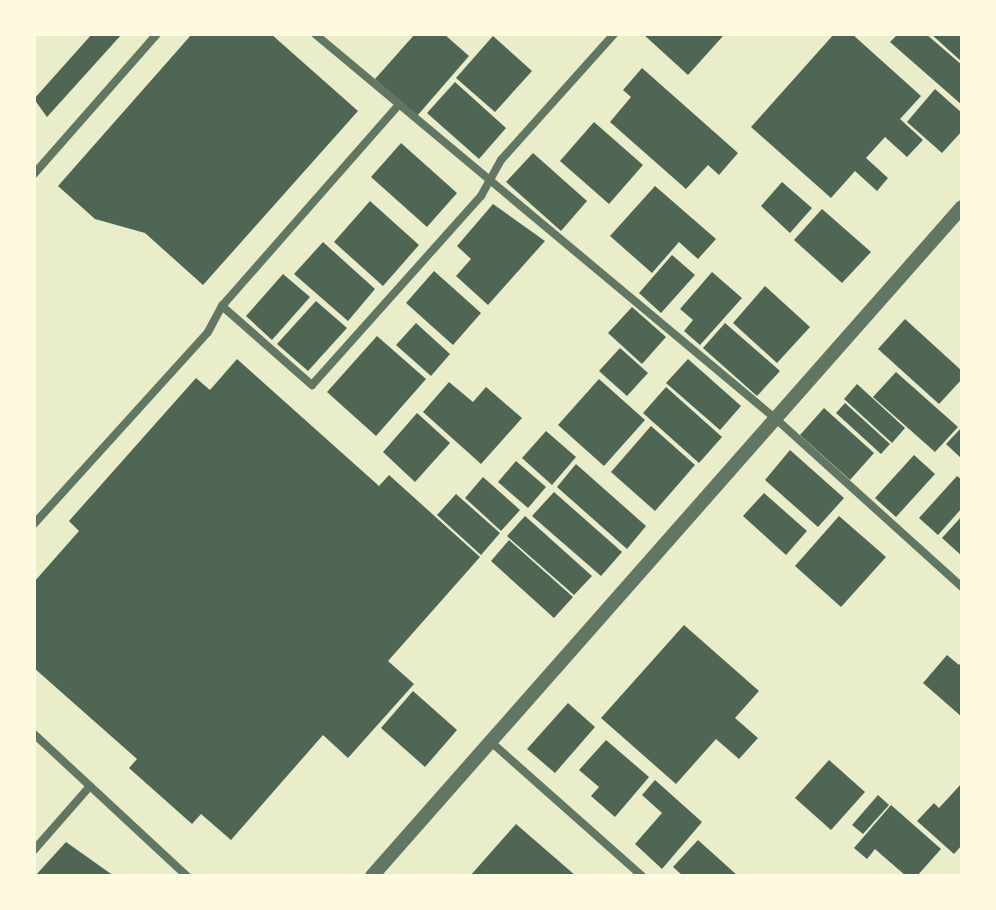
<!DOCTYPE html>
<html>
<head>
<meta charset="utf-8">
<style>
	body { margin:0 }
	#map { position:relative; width:996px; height:910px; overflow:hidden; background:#e9edc9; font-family:Roboto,sans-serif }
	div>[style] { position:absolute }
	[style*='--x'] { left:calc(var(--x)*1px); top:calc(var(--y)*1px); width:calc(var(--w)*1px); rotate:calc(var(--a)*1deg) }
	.building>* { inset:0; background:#4f6655 }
	.minor>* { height:8px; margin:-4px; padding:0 4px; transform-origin:4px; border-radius:4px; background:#617663 }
	.tertiary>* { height:14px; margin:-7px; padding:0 7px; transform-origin:7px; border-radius:7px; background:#617663 }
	span { translate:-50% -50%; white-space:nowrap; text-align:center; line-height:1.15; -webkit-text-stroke:6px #fefae0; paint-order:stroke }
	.frame { position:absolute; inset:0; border:36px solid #fefae0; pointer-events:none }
</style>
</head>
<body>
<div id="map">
	<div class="building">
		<i style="clip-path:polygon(92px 34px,122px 34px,47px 117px,34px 99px)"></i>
		<i style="clip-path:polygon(192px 34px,271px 34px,358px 111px,203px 285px,145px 233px,95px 219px,58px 186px)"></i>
		<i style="clip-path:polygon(415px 34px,444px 34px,469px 56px,417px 116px,375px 79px)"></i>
		<i style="clip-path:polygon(643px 34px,721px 34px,723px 36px,688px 75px)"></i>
		<i style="clip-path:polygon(834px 34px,852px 34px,921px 96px,900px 119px,923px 140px,907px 157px,885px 137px,866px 158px,888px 178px,877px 191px,855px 171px,831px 198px,751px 127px)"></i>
		<i style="clip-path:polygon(898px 34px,926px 34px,962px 65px,962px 105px,890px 42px)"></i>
		<i style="clip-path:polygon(931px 34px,962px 34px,962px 62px)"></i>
		<i style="clip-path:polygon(493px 36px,532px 71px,495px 112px,456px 78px)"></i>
		<i style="clip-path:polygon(642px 68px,738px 153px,719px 175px,708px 165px,686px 189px,610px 122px,631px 97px,623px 90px)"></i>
		<i style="clip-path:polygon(455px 82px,506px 128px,479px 159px,427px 113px)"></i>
		<i style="clip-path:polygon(935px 89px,962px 113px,962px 131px,942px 153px,907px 122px)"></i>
		<i style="clip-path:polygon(594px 122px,643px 165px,609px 204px,560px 161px)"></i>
		<i style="clip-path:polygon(401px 143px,457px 193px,427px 227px,371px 177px)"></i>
		<i style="clip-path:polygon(533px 153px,587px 201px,561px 231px,506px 182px)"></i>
		<i style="clip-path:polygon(782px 182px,812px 208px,790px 233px,761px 206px)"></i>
		<i style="clip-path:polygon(655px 186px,716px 239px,698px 259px,679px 242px,652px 273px,610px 236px)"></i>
		<i style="clip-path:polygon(370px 201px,419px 245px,383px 286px,334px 242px)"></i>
		<i style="clip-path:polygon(493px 204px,545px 241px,488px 305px,456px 276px,471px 259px,457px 246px)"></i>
		<i style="clip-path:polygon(822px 209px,871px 252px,842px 283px,794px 240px)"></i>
		<i style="clip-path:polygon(323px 242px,375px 289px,348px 321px,294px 274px)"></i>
		<i style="clip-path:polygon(672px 255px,695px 275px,661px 313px,639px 293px)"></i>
		<i style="clip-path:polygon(434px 271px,481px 313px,453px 345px,406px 303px)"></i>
		<i style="clip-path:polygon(712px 272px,742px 298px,700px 345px,684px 331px,693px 320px,680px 309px)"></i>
		<i style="clip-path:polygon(283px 274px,310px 297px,272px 340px,246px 316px)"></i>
		<i style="clip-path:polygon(765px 286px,810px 327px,777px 363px,733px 323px)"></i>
		<i style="clip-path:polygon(316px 301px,347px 328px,308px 371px,277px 344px)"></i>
		<i style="clip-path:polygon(632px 307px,666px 337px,642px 364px,608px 333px)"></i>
		<i style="clip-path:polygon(905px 319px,962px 371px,962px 379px,939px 404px,878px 349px)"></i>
		<i style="clip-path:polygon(416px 323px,450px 354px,431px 376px,396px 345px)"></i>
		<i style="clip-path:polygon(725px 323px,780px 371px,757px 396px,703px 348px)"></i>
		<i style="clip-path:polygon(377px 336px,426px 379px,376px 436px,327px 392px)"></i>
		<i style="clip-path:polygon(620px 348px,648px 373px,627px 396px,599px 371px)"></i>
		<i style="clip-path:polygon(237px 359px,379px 486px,389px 475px,480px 557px,388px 661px,414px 684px,348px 758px,323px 735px,231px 840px,201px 814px,192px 824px,129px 768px,137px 759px,34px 668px,34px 582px,79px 531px,69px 521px,196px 378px,210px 390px)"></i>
		<i style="clip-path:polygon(688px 359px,741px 406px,720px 430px,666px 383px)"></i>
		<i style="clip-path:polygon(896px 372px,958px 427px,935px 452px,873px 397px)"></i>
		<i style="clip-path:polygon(599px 379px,645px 420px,604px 466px,558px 425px)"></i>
		<i style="clip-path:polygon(449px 382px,473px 402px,486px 387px,522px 418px,481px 464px,423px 412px)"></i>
		<i style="clip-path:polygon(857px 384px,905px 428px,892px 443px,844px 399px)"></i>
		<i style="clip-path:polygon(666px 387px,722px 437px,699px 463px,643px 413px)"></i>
		<i style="clip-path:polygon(845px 403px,890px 444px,881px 454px,836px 413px)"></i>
		<i style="clip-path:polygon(824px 408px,874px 453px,850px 480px,800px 435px)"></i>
		<i style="clip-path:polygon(417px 413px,450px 443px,415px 482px,383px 452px)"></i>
		<i style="clip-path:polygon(651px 426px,695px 465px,655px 511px,611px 472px)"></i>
		<i style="clip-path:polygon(962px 427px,962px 459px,946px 444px)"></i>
		<i style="clip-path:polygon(546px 431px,576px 457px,552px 485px,522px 458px)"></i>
		<i style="clip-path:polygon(790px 450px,844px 498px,818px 527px,765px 480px)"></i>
		<i style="clip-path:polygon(914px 455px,935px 474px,896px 517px,875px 498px)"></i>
		<i style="clip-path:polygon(516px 461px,546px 487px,528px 508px,498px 482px)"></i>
		<i style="clip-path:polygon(576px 464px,646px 526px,627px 549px,557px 487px)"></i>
		<i style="clip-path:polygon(957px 476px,962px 480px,962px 508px,938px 535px,919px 518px)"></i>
		<i style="clip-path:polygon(483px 477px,520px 510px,501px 531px,465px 498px)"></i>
		<i style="clip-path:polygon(554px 492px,622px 552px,601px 576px,532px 516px)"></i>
		<i style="clip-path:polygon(764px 493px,807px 531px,786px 555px,743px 516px)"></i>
		<i style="clip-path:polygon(456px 494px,500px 533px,481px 555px,437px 515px)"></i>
		<i style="clip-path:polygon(525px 516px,592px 576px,574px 595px,507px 536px)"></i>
		<i style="clip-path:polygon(839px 516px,886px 557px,841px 607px,795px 566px)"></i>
		<i style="clip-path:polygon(962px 516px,962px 556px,942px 538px)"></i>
		<i style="clip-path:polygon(509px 540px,573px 597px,554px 618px,491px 561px)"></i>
		<i style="clip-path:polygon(684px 625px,759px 691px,735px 718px,758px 738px,739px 759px,716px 739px,676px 784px,601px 718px)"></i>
		<i style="clip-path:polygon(947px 655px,959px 665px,962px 661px,962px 717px,923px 683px)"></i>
		<i style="clip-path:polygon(413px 691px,457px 730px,425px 767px,381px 728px)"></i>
		<i style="clip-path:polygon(568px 703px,595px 727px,555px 773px,527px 749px)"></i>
		<i style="clip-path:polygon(606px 740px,649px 777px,615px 817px,591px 796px,599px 787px,579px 770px)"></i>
		<i style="clip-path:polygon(829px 760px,865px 792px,831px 830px,795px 798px)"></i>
		<i style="clip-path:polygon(655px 780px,702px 822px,662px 869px,635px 844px,662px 813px,642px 795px)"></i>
		<i style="clip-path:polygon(962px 783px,962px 845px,954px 854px,917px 821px,934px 803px,939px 808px)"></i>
		<i style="clip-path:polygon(878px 795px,889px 805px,863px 834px,852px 825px)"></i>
		<i style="clip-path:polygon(891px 805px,941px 849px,917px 876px,906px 876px,875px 849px,867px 859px,854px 848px)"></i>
		<i style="clip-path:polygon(516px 824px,576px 876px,470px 876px)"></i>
		<i style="clip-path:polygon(698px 840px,738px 876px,683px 876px,673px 867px)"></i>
		<i style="clip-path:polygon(66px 842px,114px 876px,35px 876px)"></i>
	</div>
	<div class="minor">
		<i style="--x:315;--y:34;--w:601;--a:39.87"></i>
		<i style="--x:776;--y:419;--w:251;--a:42.1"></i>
		<i style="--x:34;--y:174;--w:186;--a:-48.7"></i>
		<i style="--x:222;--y:306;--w:120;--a:41.3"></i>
		<i style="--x:312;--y:385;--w:254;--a:-48.2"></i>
		<i style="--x:481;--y:196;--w:41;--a:-60.9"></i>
		<i style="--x:501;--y:160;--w:169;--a:-48.1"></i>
		<i style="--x:34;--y:524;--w:259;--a:-47.8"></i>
		<i style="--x:208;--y:332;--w:30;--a:-62"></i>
		<i style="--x:222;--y:306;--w:266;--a:-48.7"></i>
		<i style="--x:34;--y:734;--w:209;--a:42.9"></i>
		<i style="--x:491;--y:742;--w:202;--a:41.6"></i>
		<i style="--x:34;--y:850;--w:85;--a:-48.8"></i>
	</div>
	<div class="tertiary">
		<i style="--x:372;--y:876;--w:892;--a:-48.59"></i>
	</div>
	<div class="frame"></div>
</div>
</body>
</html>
